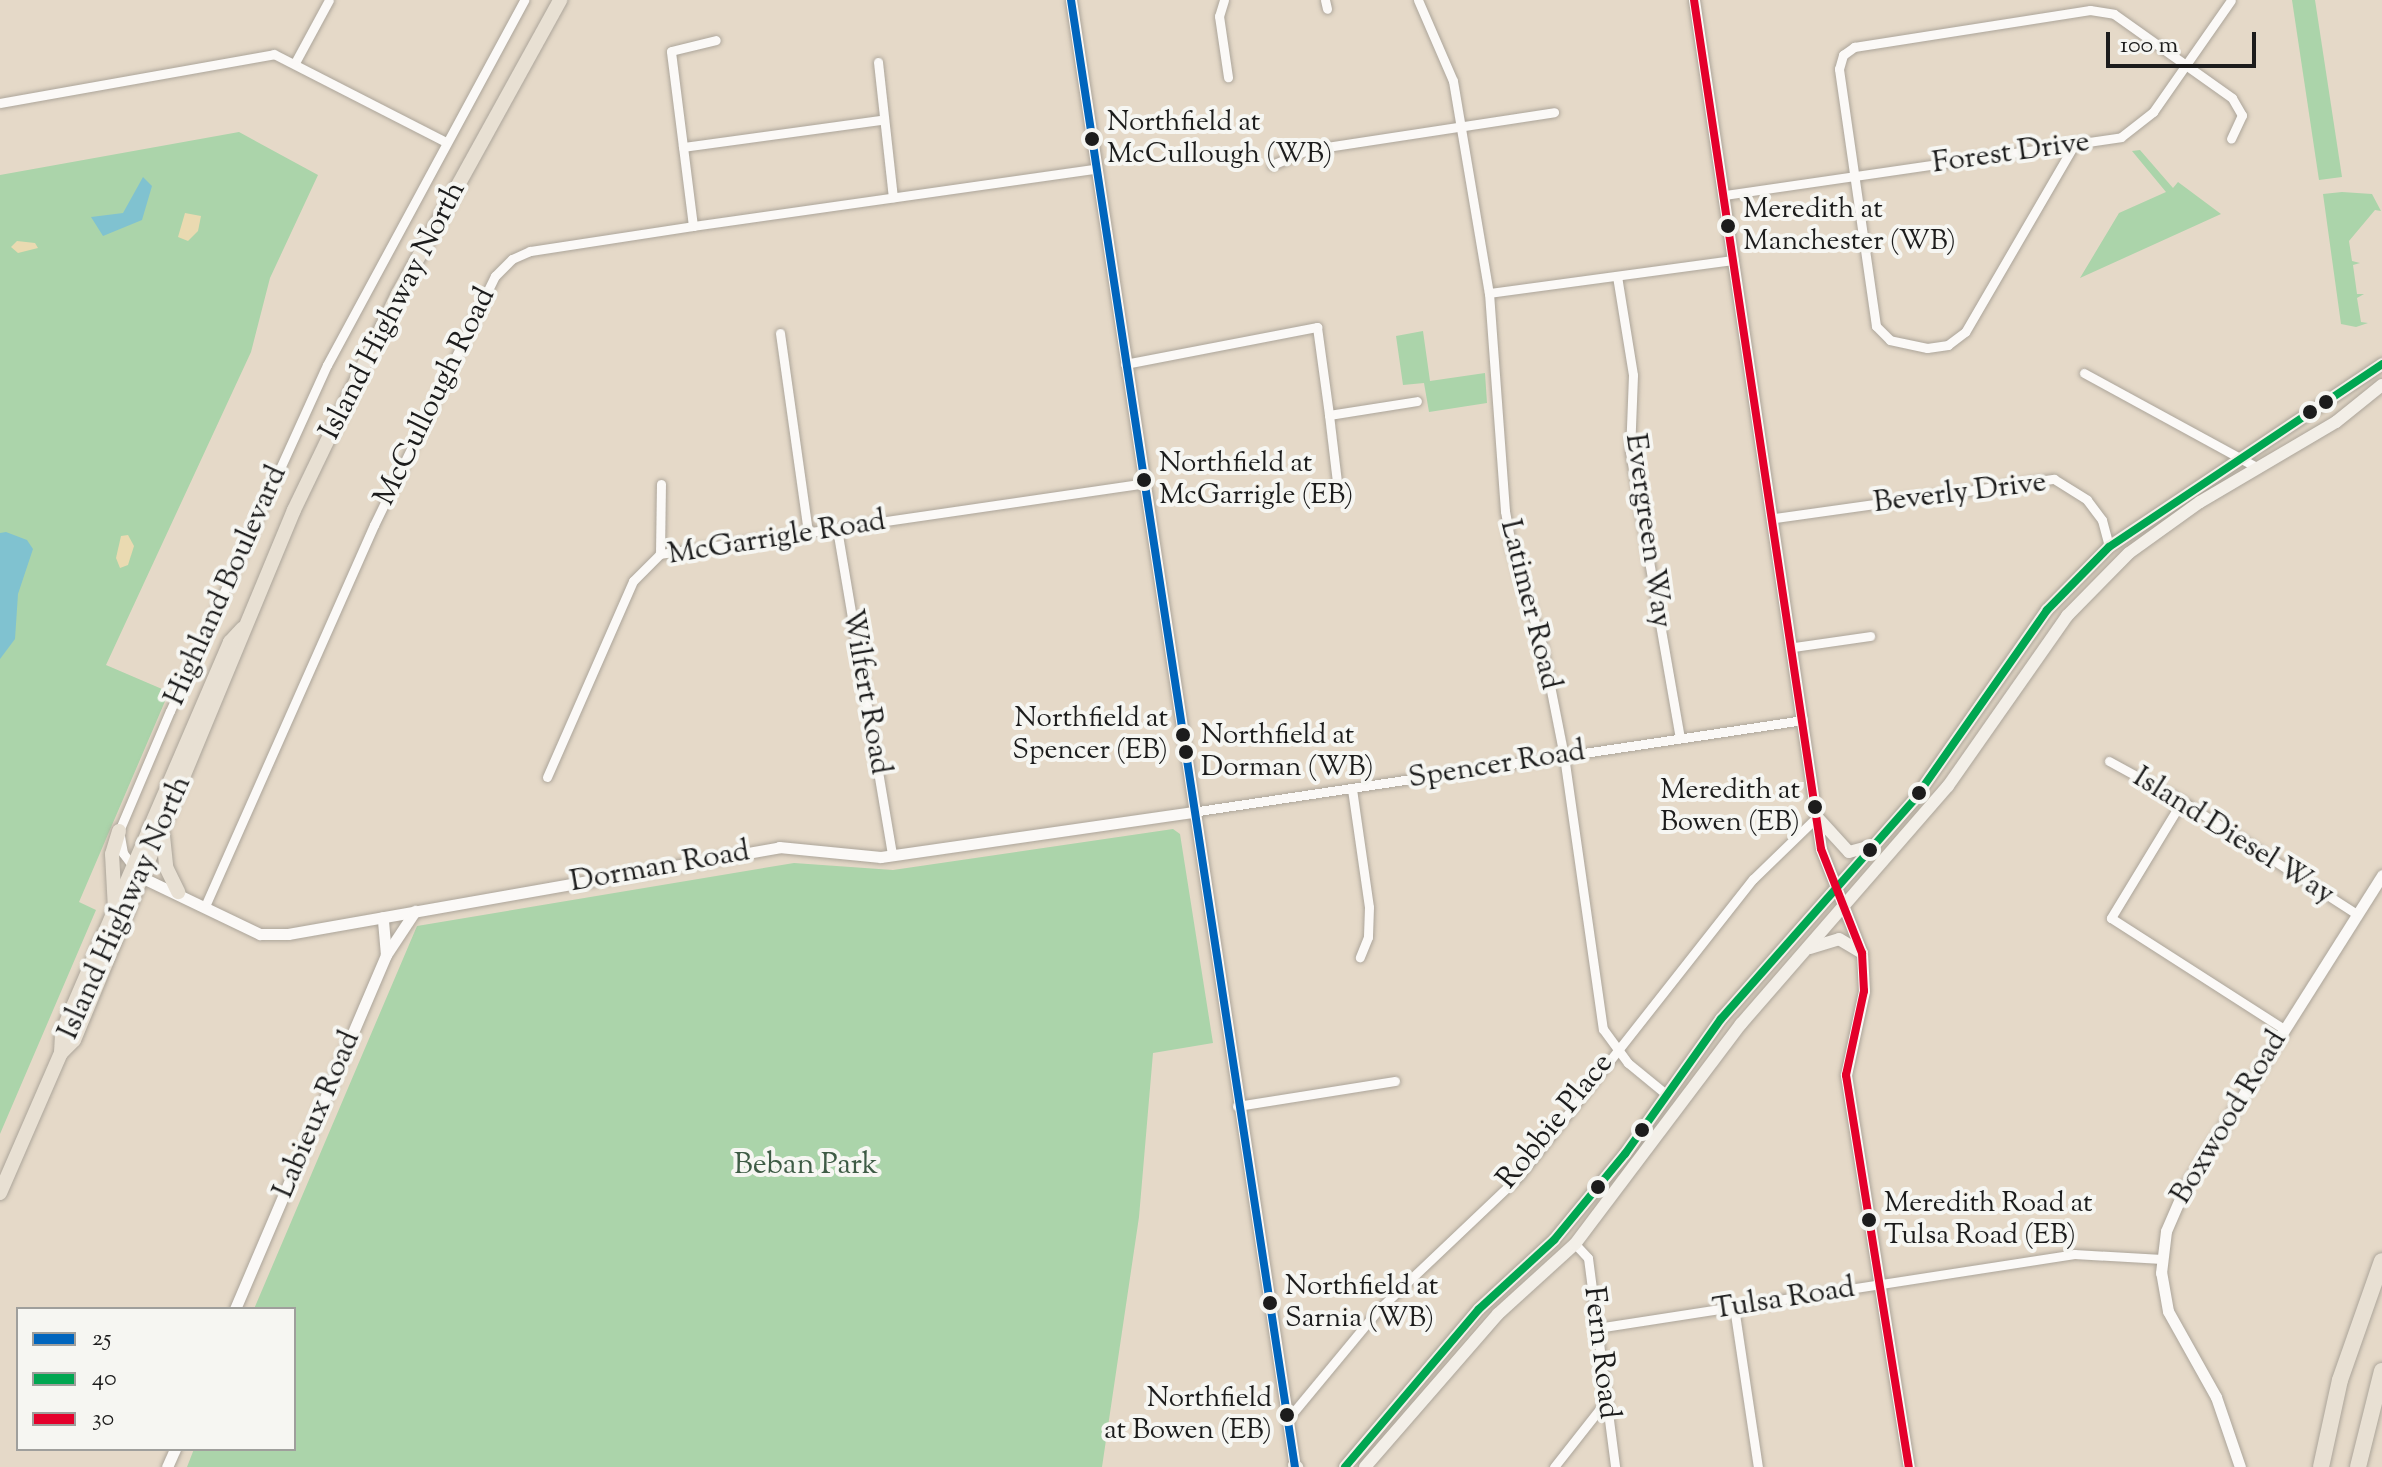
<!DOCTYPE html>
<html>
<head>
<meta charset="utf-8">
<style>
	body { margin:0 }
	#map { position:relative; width:2382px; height:1467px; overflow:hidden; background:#e5d9c8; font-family:"Sorts Mill Goudy",serif }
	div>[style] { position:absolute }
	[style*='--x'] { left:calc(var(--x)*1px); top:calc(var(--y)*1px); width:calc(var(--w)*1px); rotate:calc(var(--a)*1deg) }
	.green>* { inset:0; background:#abd4aa }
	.sand>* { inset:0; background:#eadab1 }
	.water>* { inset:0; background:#80c2d0 }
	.roads { filter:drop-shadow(0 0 2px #aca59a) drop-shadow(0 0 2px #aca59a) }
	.minor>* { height:9px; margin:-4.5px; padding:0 4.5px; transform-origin:4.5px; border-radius:4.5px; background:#fbf9f7 }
	.tertiary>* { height:11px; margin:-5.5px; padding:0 5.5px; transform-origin:5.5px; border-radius:5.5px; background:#fbf9f7 }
	.secondary>* { height:12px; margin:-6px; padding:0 6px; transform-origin:6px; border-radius:6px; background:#f3efe8 }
	.primary>* { height:14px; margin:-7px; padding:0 7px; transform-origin:7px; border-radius:7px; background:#e8e0d3 }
	.trunk>* { height:16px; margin:-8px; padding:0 8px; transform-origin:8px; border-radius:8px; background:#e8e0d3 }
	.bus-1>* { height:8px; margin:-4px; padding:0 4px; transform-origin:4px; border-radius:4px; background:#0065bd }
	.bus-2>* { height:8px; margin:-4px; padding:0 4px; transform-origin:4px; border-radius:4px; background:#00a651 }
	.bus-3>* { height:8px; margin:-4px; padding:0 4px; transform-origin:4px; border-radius:4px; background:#e4002b }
	.dots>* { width:22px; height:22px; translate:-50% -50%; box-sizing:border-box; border:4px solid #f6f6f2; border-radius:50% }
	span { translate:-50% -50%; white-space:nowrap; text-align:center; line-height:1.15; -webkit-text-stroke:8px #f6f6f2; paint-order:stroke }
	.bus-label { font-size:28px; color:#1c1c1c }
	.left { translate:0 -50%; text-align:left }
	.right { translate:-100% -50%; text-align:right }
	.street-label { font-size:30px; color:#1c1c1c }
	.park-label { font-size:30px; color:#3e5b45 }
	.legend { position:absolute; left:16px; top:1307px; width:280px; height:144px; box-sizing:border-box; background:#f6f6f2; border:2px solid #9f9f9c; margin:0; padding:10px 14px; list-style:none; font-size:24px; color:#1c1c1c }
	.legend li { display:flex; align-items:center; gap:16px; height:40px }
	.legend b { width:40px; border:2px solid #9f9f9c }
	.scale { position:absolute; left:2106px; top:32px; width:150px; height:36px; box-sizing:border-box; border:4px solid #1c1c1c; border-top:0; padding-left:10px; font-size:24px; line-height:28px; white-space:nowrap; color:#1c1c1c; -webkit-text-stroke:6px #f6f6f2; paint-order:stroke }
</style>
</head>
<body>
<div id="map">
	<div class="green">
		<i style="clip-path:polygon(2292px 0,2315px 0,2342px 177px,2319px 180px)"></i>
		<i style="clip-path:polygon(239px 132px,318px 175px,270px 278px,251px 352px,106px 665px,169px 692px,79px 902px,96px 910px,0 1134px,0 175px)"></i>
		<i style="clip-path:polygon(2140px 150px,2173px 188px,2178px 182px,2221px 214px,2080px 278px,2119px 213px,2166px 192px,2132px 151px)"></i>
		<i style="clip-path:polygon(2342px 192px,2372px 194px,2381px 211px,2375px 210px,2349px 241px,2352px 261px,2360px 263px,2353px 265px,2357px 294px,2364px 294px,2357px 298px,2361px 322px,2368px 323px,2356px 327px,2341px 324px,2323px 194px)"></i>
		<i style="clip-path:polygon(1423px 331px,1430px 381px,1485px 373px,1487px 403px,1429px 412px,1424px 383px,1403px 385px,1396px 336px)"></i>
		<i style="clip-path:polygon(1173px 829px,1180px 834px,1213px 1043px,1153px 1053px,1139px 1217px,1102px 1467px,187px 1467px,194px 1449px,294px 1449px,294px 1309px,254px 1309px,417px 926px,794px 863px,893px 870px)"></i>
	</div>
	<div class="sand">
		<i style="clip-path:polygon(185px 213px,201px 216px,198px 231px,188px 241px,178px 237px)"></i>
		<i style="clip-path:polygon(17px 241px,35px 243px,38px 248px,18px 253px,11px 247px)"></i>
		<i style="clip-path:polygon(128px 535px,134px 546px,128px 565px,120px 568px,116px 558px,121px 536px)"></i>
	</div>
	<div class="water">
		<i style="clip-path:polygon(143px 177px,152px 186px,142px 220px,103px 236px,91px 217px,123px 213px)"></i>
		<i style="clip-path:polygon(6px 532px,27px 540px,33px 549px,18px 594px,15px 639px,0 659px,0 533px)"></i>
	</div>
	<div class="roads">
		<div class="minor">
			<i style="--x:1224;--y:0;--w:17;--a:107"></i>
			<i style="--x:1219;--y:16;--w:62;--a:81.6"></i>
			<i style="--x:1325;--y:0;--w:9;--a:77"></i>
			<i style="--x:1418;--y:0;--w:88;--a:66.6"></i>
			<i style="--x:1453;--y:81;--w:215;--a:80.4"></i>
			<i style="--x:1489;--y:293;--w:219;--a:85.8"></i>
			<i style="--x:1505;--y:511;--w:40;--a:80"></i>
			<i style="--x:1512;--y:550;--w:100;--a:72.5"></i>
			<i style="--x:1542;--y:645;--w:113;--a:78.8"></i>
			<i style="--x:1564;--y:756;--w:276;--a:81.9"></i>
			<i style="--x:1603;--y:1029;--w:42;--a:53.7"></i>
			<i style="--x:1628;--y:1063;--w:50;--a:39.4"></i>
			<i style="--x:296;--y:61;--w:69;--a:-61.6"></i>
			<i style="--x:878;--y:62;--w:136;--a:83.7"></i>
			<i style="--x:0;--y:103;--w:278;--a:-10.1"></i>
			<i style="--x:274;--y:54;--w:193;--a:27.1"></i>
			<i style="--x:2074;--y:145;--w:216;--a:120.2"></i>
			<i style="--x:1965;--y:332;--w:21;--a:143"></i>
			<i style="--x:1948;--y:345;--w:21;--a:172"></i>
			<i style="--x:1927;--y:348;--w:38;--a:-168"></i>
			<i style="--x:1890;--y:340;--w:20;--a:-135"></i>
			<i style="--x:1876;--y:326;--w:260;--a:-98.2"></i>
			<i style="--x:1839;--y:69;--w:15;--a:-74"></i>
			<i style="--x:1843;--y:55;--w:14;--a:-36"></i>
			<i style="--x:1854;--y:47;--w:239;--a:-8.9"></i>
			<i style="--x:2090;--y:10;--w:24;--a:9"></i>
			<i style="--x:2114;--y:14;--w:145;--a:35.4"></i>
			<i style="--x:2232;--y:98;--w:20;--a:60"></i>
			<i style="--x:2242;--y:115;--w:26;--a:115"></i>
			<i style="--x:683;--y:147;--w:200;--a:-7.8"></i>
			<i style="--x:1272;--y:165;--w:38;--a:-23"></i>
			<i style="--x:1307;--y:150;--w:250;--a:-8.7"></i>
			<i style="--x:1725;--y:195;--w:400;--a:-8.3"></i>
			<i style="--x:2121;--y:137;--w:41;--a:-38"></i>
			<i style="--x:2153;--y:112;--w:136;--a:-55.1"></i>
			<i style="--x:693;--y:226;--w:176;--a:-97.2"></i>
			<i style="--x:671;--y:51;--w:46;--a:-13.7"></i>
			<i style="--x:1617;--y:276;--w:100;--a:80.8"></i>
			<i style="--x:1633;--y:375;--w:77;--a:92.2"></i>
			<i style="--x:1630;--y:452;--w:290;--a:80.1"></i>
			<i style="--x:1489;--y:293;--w:247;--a:-7.7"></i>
			<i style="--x:780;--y:333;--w:202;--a:82"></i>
			<i style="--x:1125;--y:364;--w:196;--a:-10.9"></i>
			<i style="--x:1317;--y:327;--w:89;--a:82.2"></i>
			<i style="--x:1329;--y:415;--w:89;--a:-9"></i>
			<i style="--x:2084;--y:373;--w:198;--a:28.6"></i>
			<i style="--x:1329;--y:415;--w:85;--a:83.2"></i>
			<i style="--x:1775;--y:518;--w:282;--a:-8"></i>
			<i style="--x:2054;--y:479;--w:39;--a:32"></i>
			<i style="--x:2087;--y:500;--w:25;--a:53"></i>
			<i style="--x:2102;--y:520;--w:28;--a:75"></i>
			<i style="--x:837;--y:529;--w:331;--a:80.4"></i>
			<i style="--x:660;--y:554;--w:70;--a:-89.2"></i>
			<i style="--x:1794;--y:647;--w:77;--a:-8.2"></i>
			<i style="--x:2109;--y:761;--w:83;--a:28.7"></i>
			<i style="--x:2182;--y:801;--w:208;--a:32.9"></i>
			<i style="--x:547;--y:777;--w:214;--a:-66.3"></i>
			<i style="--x:633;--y:581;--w:38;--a:-45"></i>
			<i style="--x:660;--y:554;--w:487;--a:-8.3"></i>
			<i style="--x:1352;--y:789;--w:119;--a:81.8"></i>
			<i style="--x:1369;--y:907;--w:30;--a:92"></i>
			<i style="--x:1368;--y:937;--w:22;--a:112"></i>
			<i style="--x:2182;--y:801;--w:137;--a:121.3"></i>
			<i style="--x:2111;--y:918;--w:206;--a:32.7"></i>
			<i style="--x:1192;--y:812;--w:618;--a:-8.56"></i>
			<i style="--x:135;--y:869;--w:20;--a:-127"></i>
			<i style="--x:123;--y:853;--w:22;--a:-100"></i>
			<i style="--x:119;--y:831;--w:130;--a:-67"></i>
			<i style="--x:170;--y:711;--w:380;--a:-65.6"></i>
			<i style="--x:327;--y:365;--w:415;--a:-61.6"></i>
			<i style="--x:206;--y:904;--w:415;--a:-66.1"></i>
			<i style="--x:374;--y:525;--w:277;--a:-64.1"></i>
			<i style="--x:495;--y:276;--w:24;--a:-45"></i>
			<i style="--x:512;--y:259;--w:20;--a:-24"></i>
			<i style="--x:530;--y:251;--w:165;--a:-8.7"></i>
			<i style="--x:693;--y:226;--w:407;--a:-8.1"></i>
			<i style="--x:1237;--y:1106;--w:160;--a:-9"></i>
			<i style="--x:1575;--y:1244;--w:19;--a:47"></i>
			<i style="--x:1588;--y:1258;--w:211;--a:82.6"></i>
			<i style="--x:1734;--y:1307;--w:162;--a:81.5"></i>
			<i style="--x:1597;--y:1328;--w:483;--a:-8.8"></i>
			<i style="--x:2074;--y:1254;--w:88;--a:3.3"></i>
			<i style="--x:1287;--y:1420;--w:143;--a:-50.4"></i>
			<i style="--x:1378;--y:1310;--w:195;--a:-43.5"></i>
			<i style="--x:1519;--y:1176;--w:378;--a:-51.8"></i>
			<i style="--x:1753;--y:879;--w:89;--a:-44.1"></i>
			<i style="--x:1554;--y:1467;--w:84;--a:-51.8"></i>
		</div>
		<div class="tertiary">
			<i style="--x:1071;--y:0;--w:1484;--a:81.32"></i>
			<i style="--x:1694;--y:0;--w:858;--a:81.49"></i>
			<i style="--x:1821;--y:849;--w:112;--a:68.5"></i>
			<i style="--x:1862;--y:953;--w:38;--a:87"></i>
			<i style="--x:1864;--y:991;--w:86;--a:102.1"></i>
			<i style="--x:1846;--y:1075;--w:397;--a:80.9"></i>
			<i style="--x:143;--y:878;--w:130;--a:25.6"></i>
			<i style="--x:260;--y:934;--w:28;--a:0"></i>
			<i style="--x:288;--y:934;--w:499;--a:-10"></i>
			<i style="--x:779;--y:847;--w:102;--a:5.6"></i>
			<i style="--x:881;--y:857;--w:314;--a:-8.2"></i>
			<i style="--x:386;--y:955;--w:53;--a:-56.6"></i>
			<i style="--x:235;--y:1309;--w:385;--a:-66.9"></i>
			<i style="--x:386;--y:955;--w:38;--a:-95"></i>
			<i style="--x:167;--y:1467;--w:20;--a:-66"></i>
			<i style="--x:2240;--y:1467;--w:74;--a:-108.9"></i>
			<i style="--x:2216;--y:1397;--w:98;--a:-119.2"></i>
			<i style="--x:2168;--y:1311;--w:39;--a:-100"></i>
			<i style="--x:2161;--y:1273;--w:42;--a:-83.2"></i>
			<i style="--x:2166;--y:1231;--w:48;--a:-66.6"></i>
			<i style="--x:2185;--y:1187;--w:369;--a:-57.7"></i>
		</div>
		<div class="secondary">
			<i style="--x:1817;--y:817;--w:47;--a:47.6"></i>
			<i style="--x:1849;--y:852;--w:23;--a:-15"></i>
			<i style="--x:1810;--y:948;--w:30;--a:-17"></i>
			<i style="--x:1839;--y:939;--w:27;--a:31"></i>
			<i style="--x:1294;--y:1465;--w:4;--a:34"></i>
			<i style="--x:1345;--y:1467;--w:207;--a:-49.7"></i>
			<i style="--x:1479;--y:1309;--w:102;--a:-42.6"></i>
			<i style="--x:1554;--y:1240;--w:112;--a:-50.5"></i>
			<i style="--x:1625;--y:1154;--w:166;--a:-54.6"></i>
			<i style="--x:1721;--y:1019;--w:292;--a:-48.6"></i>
			<i style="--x:1914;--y:800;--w:232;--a:-55"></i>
			<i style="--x:2047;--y:610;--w:88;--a:-45.5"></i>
			<i style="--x:2109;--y:547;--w:329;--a:-33.8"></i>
			<i style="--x:1365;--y:1467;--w:203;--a:-49"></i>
			<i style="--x:1498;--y:1314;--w:104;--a:-42.3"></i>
			<i style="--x:1575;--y:1244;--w:276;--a:-53"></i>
			<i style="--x:1741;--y:1024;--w:315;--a:-49"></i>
			<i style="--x:1948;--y:786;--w:208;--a:-55"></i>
			<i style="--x:2067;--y:616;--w:88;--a:-45.5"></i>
			<i style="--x:2129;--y:553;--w:87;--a:-35.7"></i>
			<i style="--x:2200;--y:502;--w:158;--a:-30.5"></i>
			<i style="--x:2336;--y:422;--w:59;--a:-38.8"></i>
		</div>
		<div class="primary">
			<i style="--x:163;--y:836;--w:31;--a:84"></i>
			<i style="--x:166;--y:867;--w:28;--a:64"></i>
			<i style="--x:115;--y:909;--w:55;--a:-93.1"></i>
			<i style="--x:112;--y:854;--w:24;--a:-73"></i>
			<i style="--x:61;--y:1053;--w:18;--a:-45"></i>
			<i style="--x:74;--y:1040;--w:574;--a:-67.46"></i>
			<i style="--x:294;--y:510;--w:240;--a:-64.3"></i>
			<i style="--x:398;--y:294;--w:336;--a:-61.1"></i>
			<i style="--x:0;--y:1193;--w:153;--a:-66.5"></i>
			<i style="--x:61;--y:1053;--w:21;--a:-87"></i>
			<i style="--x:62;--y:1032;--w:425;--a:-66.7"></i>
			<i style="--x:230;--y:642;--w:18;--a:-47"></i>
		</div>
		<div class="trunk">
			<i style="--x:2321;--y:1467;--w:89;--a:-77.7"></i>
			<i style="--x:2340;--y:1380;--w:126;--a:-70.6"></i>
			<i style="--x:2358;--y:1467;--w:99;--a:-76"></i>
		</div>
	</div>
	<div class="bus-1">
		<i style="--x:1071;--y:0;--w:1484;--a:81.32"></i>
	</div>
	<div class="bus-2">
		<i style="--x:1345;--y:1467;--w:207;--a:-49.7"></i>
		<i style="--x:1479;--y:1309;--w:102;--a:-42.6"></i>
		<i style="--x:1554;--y:1240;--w:112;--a:-50.5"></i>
		<i style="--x:1625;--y:1154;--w:166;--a:-54.6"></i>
		<i style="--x:1721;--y:1019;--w:292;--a:-48.6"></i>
		<i style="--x:1914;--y:800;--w:232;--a:-55"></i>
		<i style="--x:2047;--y:610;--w:88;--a:-45.5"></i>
		<i style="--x:2109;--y:547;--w:329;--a:-33.8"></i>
	</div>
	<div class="bus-3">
		<i style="--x:1694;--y:0;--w:858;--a:81.49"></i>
		<i style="--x:1821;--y:849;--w:112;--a:68.5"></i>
		<i style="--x:1862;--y:953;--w:38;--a:87"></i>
		<i style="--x:1864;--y:991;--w:86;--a:102.1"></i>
		<i style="--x:1846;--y:1075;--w:397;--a:80.9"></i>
	</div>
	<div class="dots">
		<i style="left:1092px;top:139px;background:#1c1c1c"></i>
		<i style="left:1728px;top:226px;background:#1c1c1c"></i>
		<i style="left:2326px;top:402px;background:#1c1c1c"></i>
		<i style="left:2310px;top:412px;background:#1c1c1c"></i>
		<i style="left:1144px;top:480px;background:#1c1c1c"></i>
		<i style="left:1183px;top:735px;background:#1c1c1c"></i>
		<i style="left:1186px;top:752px;background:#1c1c1c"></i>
		<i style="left:1919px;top:793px;background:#1c1c1c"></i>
		<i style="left:1815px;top:807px;background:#1c1c1c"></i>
		<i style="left:1870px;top:850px;background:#1c1c1c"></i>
		<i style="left:1642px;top:1130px;background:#1c1c1c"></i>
		<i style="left:1598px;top:1187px;background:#1c1c1c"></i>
		<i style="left:1869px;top:1220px;background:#1c1c1c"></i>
		<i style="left:1270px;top:1303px;background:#1c1c1c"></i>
		<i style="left:1287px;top:1415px;background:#1c1c1c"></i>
	</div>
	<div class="bus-label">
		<span class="left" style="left:1107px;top:139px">Northfield at<br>McCullough (WB)</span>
		<span class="left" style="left:1743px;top:226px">Meredith at<br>Manchester (WB)</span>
		<span class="left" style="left:1159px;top:480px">Northfield at<br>McGarrigle (EB)</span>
		<span class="right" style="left:1168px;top:735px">Northfield at<br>Spencer (EB)</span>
		<span class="left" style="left:1201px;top:752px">Northfield at<br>Dorman (WB)</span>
		<span class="right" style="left:1800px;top:807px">Meredith at<br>Bowen (EB)</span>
		<span class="left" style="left:1884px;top:1220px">Meredith Road at<br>Tulsa Road (EB)</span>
		<span class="left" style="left:1285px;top:1303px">Northfield at<br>Sarnia (WB)</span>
		<span class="right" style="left:1272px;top:1415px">Northfield<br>at Bowen (EB)</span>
	</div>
	<div class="street-label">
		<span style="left:2011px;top:154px;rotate:-8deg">Forest Drive</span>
		<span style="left:394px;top:311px;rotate:-63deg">Island Highway North</span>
		<span style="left:436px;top:397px;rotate:-64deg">McCullough Road</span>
		<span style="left:1960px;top:494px;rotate:-7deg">Beverly Drive</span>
		<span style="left:1647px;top:531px;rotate:82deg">Evergreen Way</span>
		<span style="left:777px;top:539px;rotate:-9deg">McGarrigle Road</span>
		<span style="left:227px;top:586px;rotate:-66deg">Highland Boulevard</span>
		<span style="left:1529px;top:605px;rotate:76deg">Latimer Road</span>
		<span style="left:865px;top:692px;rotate:80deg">Wilfert Road</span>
		<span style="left:1497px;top:766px;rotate:-9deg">Spencer Road</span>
		<span style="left:2233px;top:837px;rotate:32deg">Island Diesel Way</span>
		<span style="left:660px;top:868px;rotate:-10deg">Dorman Road</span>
		<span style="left:126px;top:908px;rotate:-66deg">Island Highway North</span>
		<span style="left:318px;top:1115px;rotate:-67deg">Labieux Road</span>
		<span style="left:2230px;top:1118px;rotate:-59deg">Boxwood Road</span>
		<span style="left:1556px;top:1122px;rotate:-51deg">Robbie Place</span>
		<span style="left:1784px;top:1300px;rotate:-9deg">Tulsa Road</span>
		<span style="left:1600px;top:1353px;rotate:83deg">Fern Road</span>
	</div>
	<div class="park-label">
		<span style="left:806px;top:1166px">Beban Park</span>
	</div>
	<ul class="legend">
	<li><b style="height:10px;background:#0065bd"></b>25</li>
	<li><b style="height:10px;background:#00a651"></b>40</li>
	<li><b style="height:10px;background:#e4002b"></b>30</li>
	</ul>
	<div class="scale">100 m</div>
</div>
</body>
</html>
